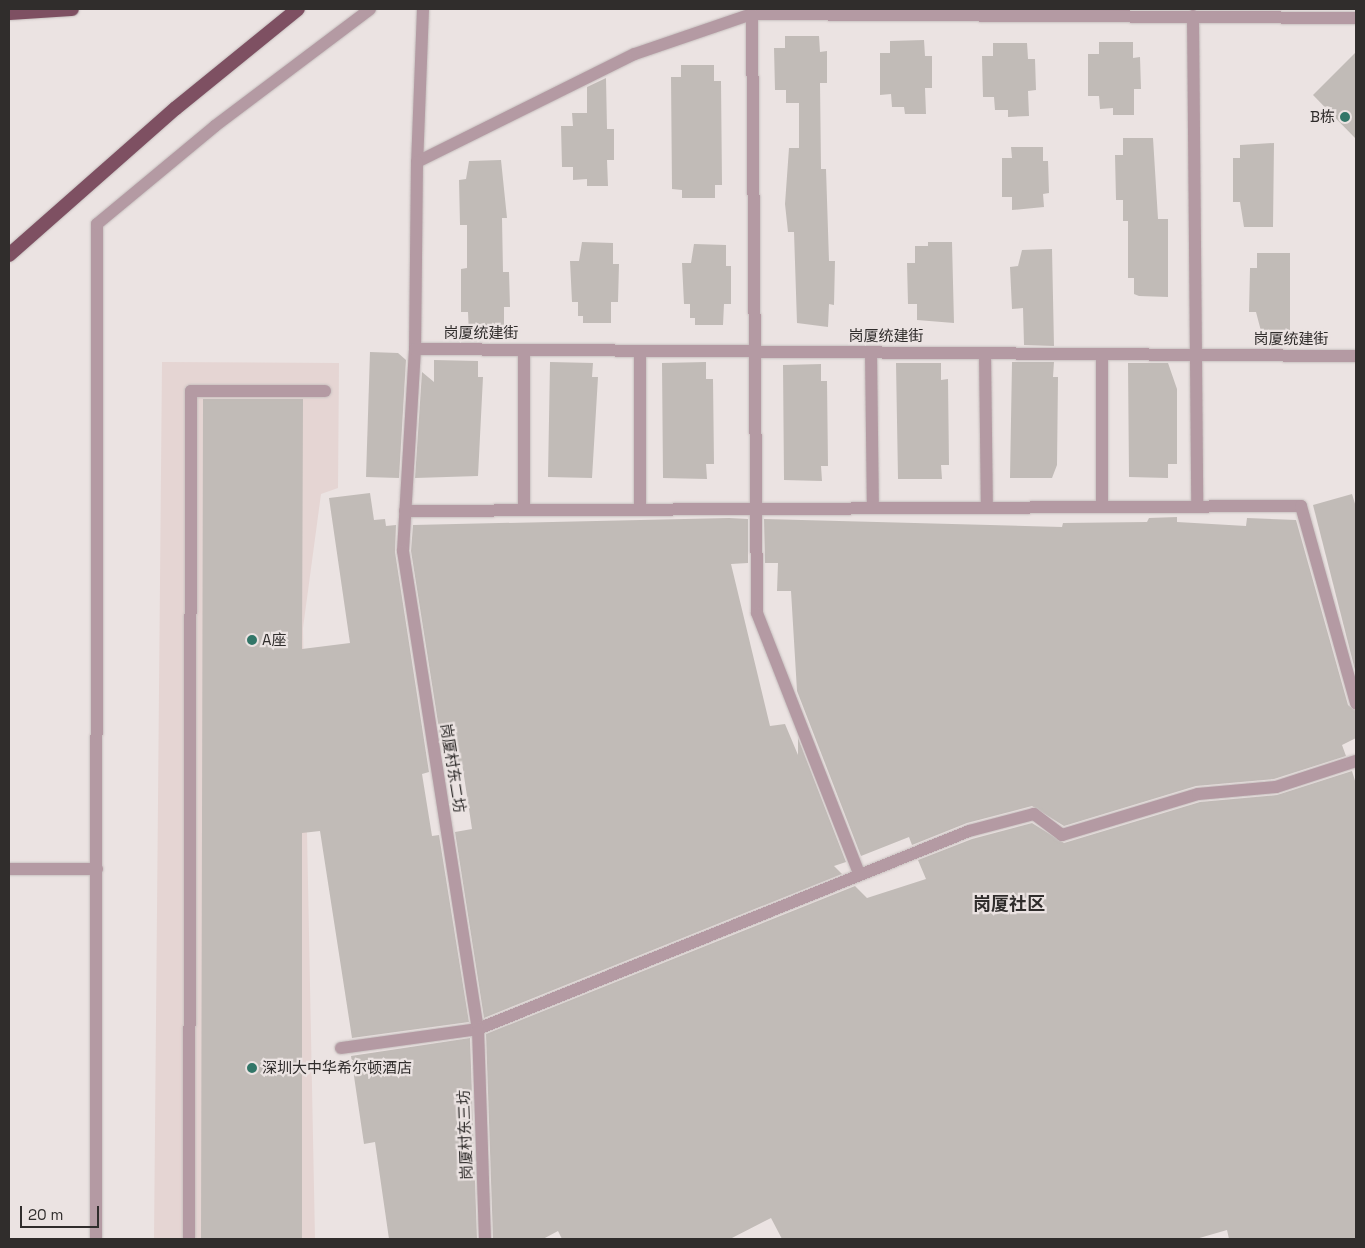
<!DOCTYPE html>
<html>
<head>
<meta charset="utf-8">
<style>
	body { margin:0 }
	#map { position:relative; width:1365px; height:1248px; overflow:hidden; background:#ebe3e2; font-family:"Space Grotesk","Noto Sans SC",sans-serif }
	div>[style] { position:absolute }
	[style*='--x'] { left:calc(var(--x)*1px); top:calc(var(--y)*1px); width:calc(var(--w)*1px); rotate:calc(var(--a)*1deg) }
	.built>* { inset:0; background:#e5d5d3 }
	.building>* { inset:0; background:#c1bbb7 }
	.roads { filter:drop-shadow(0 0 1px #c6bfbe) drop-shadow(0 0 1px #c6bfbe) }
	.service>* { height:12px; margin:-6px; padding:0 6px; transform-origin:6px; border-radius:6px; background:#b49aa3 }
	.minor>* { height:12px; margin:-6px; padding:0 6px; transform-origin:6px; border-radius:6px; background:#b49aa3 }
	.trunk>* { height:14px; margin:-7px; padding:0 7px; transform-origin:7px; border-radius:7px; background:#7e5062 }
	.dots>* { width:14px; height:14px; translate:-50% -50%; box-sizing:border-box; border:2px solid #ebe3e2; border-radius:50% }
	span { translate:-50% -50%; white-space:nowrap; text-align:center; line-height:1.15; -webkit-text-stroke:4.5px #ebe3e2; paint-order:stroke }
	.poi-label { font-size:15px; color:#302d2c }
	.right { translate:-100% -50%; text-align:right }
	.left { translate:0 -50%; text-align:left }
	.street-label { font-size:15px; color:#302d2c }
	.quarter-label { font-size:18px; color:#302d2c; font-weight:700 }
	.frame { position:absolute; inset:0; border:10px solid #302d2c; pointer-events:none }
	.scale { position:absolute; left:20px; top:1206px; width:79px; height:22px; box-sizing:border-box; border:2px solid #302d2c; border-top:0; padding-left:6px; font-size:15px; line-height:18px; white-space:nowrap; color:#302d2c; -webkit-text-stroke:4px #ebe3e2; paint-order:stroke }
</style>
</head>
<body>
<div id="map">
	<div class="built">
		<i style="clip-path:polygon(162px 362px,339px 363px,338px 488px,321px 494px,303px 628px,315px 1239px,154px 1239px)"></i>
	</div>
	<div class="building">
		<i style="clip-path:polygon(785px 36px,819px 36px,820px 52px,827px 51px,827px 83px,820px 83px,821px 169px,826px 169px,829px 261px,835px 261px,834px 305px,829px 304px,828px 327px,797px 323px,794px 232px,788px 232px,785px 204px,789px 148px,799px 148px,799px 103px,786px 103px,786px 90px,775px 90px,774px 48px,785px 48px)"></i>
		<i style="clip-path:polygon(924px 40px,925px 56px,932px 56px,932px 88px,925px 88px,926px 114px,905px 114px,904px 107px,892px 107px,891px 94px,880px 95px,880px 53px,890px 53px,890px 41px)"></i>
		<i style="clip-path:polygon(1099px 42px,1133px 42px,1133px 58px,1140px 57px,1141px 89px,1134px 89px,1134px 115px,1113px 115px,1113px 108px,1100px 109px,1099px 96px,1088px 96px,1088px 54px,1099px 54px)"></i>
		<i style="clip-path:polygon(993px 43px,1027px 43px,1028px 59px,1035px 59px,1036px 90px,1028px 91px,1029px 116px,1008px 117px,1008px 110px,995px 110px,994px 97px,983px 97px,982px 56px,993px 56px)"></i>
		<i style="clip-path:polygon(1356px 52px,1356px 139px,1313px 95px)"></i>
		<i style="clip-path:polygon(681px 65px,714px 65px,714px 81px,721px 81px,722px 185px,715px 185px,715px 198px,682px 198px,682px 190px,672px 189px,671px 77px,681px 77px)"></i>
		<i style="clip-path:polygon(606px 78px,607px 129px,614px 129px,614px 160px,607px 160px,608px 186px,587px 186px,587px 179px,573px 180px,573px 167px,562px 167px,561px 126px,573px 126px,572px 113px,587px 113px,587px 87px)"></i>
		<i style="clip-path:polygon(1123px 138px,1153px 138px,1158px 219px,1168px 219px,1168px 297px,1139px 296px,1134px 294px,1134px 278px,1128px 278px,1128px 221px,1123px 221px,1123px 200px,1116px 200px,1115px 155px,1123px 155px)"></i>
		<i style="clip-path:polygon(1274px 143px,1273px 227px,1244px 227px,1240px 202px,1233px 202px,1233px 158px,1240px 158px,1240px 145px)"></i>
		<i style="clip-path:polygon(1011px 147px,1043px 147px,1043px 161px,1048px 161px,1049px 193px,1043px 194px,1044px 207px,1012px 210px,1012px 197px,1002px 197px,1002px 158px,1012px 158px)"></i>
		<i style="clip-path:polygon(501px 160px,507px 218px,502px 218px,503px 272px,509px 272px,510px 307px,504px 307px,504px 330px,469px 336px,468px 312px,461px 312px,461px 269px,467px 268px,467px 225px,460px 225px,459px 180px,466px 179px,469px 161px)"></i>
		<i style="clip-path:polygon(582px 242px,613px 243px,613px 264px,619px 264px,618px 302px,611px 302px,611px 323px,583px 323px,583px 316px,578px 316px,578px 302px,572px 302px,570px 261px,579px 261px)"></i>
		<i style="clip-path:polygon(928px 242px,952px 242px,954px 323px,917px 320px,917px 304px,908px 304px,907px 263px,915px 263px,915px 246px,928px 246px)"></i>
		<i style="clip-path:polygon(694px 244px,726px 245px,726px 266px,731px 266px,731px 304px,724px 304px,723px 325px,695px 325px,695px 318px,690px 318px,690px 304px,684px 304px,682px 263px,691px 263px)"></i>
		<i style="clip-path:polygon(1052px 249px,1054px 346px,1024px 345px,1023px 308px,1012px 309px,1010px 267px,1018px 266px,1022px 250px)"></i>
		<i style="clip-path:polygon(1257px 253px,1290px 253px,1290px 330px,1261px 331px,1256px 312px,1249px 312px,1250px 268px,1257px 268px)"></i>
		<i style="clip-path:polygon(370px 352px,398px 353px,406px 360px,399px 478px,366px 477px)"></i>
		<i style="clip-path:polygon(434px 360px,478px 361px,478px 377px,483px 377px,478px 476px,415px 478px,422px 372px,434px 382px)"></i>
		<i style="clip-path:polygon(550px 362px,593px 363px,592px 377px,598px 377px,592px 478px,548px 477px)"></i>
		<i style="clip-path:polygon(706px 362px,706px 379px,713px 379px,714px 464px,706px 464px,707px 479px,663px 478px,662px 363px)"></i>
		<i style="clip-path:polygon(1012px 362px,1054px 362px,1053px 377px,1058px 377px,1057px 465px,1052px 478px,1010px 478px)"></i>
		<i style="clip-path:polygon(896px 363px,941px 363px,941px 380px,948px 379px,949px 465px,941px 465px,942px 479px,898px 479px)"></i>
		<i style="clip-path:polygon(1128px 363px,1168px 363px,1177px 389px,1177px 464px,1168px 464px,1168px 478px,1129px 477px)"></i>
		<i style="clip-path:polygon(821px 364px,821px 381px,827px 381px,828px 466px,821px 466px,822px 481px,784px 480px,783px 365px)"></i>
		<i style="clip-path:polygon(203px 399px,303px 399px,302px 649px,350px 643px,329px 498px,370px 493px,374px 520px,385px 519px,386px 526px,396px 525px,395px 552px,429px 772px,422px 774px,432px 836px,439px 835px,469px 1022px,352px 1038px,320px 831px,302px 833px,302px 1239px,201px 1239px)"></i>
		<i style="clip-path:polygon(1352px 494px,1356px 507px,1356px 674px,1313px 505px)"></i>
		<i style="clip-path:polygon(1177px 517px,1177px 522px,1246px 526px,1247px 518px,1296px 520px,1348px 705px,1356px 711px,1356px 738px,1342px 745px,1346px 756px,1274px 779px,1196px 786px,1064px 826px,1032px 806px,967px 823px,912px 845px,909px 837px,861px 856px,797px 691px,791px 591px,777px 591px,778px 563px,765px 563px,764px 519px,1062px 527px,1063px 523px,1147px 522px,1149px 518px)"></i>
		<i style="clip-path:polygon(729px 518px,748px 519px,748px 563px,731px 564px,770px 726px,785px 724px,798px 755px,798px 738px,846px 862px,834px 866px,842px 874px,484px 1018px,455px 832px,472px 829px,462px 763px,445px 767px,411px 551px,413px 525px)"></i>
		<i style="clip-path:polygon(1352px 771px,1356px 784px,1356px 1239px,1229px 1239px,1227px 1230px,1196px 1239px,782px 1239px,771px 1218px,730px 1239px,562px 1239px,558px 1231px,543px 1239px,493px 1239px,486px 1034px,855px 886px,867px 898px,926px 879px,918px 860px,972px 839px,1032px 823px,1064px 843px,1200px 802px,1277px 795px)"></i>
		<i style="clip-path:polygon(470px 1038px,477px 1239px,389px 1239px,375px 1142px,364px 1144px,351px 1056px)"></i>
	</div>
	<div class="roads">
		<div class="service">
			<i style="--x:423;--y:9;--w:153;--a:92.2"></i>
			<i style="--x:417;--y:162;--w:243;--a:-26.4"></i>
			<i style="--x:635;--y:54;--w:124;--a:-18.9"></i>
			<i style="--x:752;--y:14;--w:604;--a:0.38"></i>
			<i style="--x:752;--y:14;--w:599;--a:89.52"></i>
			<i style="--x:757;--y:613;--w:279;--a:68.6"></i>
			<i style="--x:1193;--y:16;--w:491;--a:89.5"></i>
			<i style="--x:524;--y:350;--w:160;--a:90"></i>
			<i style="--x:871;--y:352;--w:156;--a:89.3"></i>
			<i style="--x:985;--y:353;--w:155;--a:89.3"></i>
			<i style="--x:1102;--y:507;--w:153;--a:-90"></i>
			<i style="--x:640;--y:509;--w:158;--a:-90"></i>
			<i style="--x:405;--y:511;--w:896;--a:-0.32"></i>
			<i style="--x:9;--y:869;--w:88;--a:0"></i>
			<i style="--x:341;--y:1048;--w:138;--a:-7.9"></i>
			<i style="--x:478;--y:1029;--w:529;--a:-21.96"></i>
			<i style="--x:969;--y:831;--w:67;--a:-14.7"></i>
			<i style="--x:1034;--y:814;--w:35;--a:37"></i>
			<i style="--x:1062;--y:835;--w:142;--a:-16.8"></i>
			<i style="--x:1198;--y:794;--w:78;--a:-5.1"></i>
			<i style="--x:1276;--y:787;--w:84;--a:-18"></i>
			<i style="--x:96;--y:1239;--w:1015;--a:-89.94"></i>
			<i style="--x:97;--y:224;--w:153;--a:-39.7"></i>
			<i style="--x:215;--y:126;--w:194;--a:-37"></i>
			<i style="--x:189;--y:1239;--w:848;--a:-89.86"></i>
			<i style="--x:191;--y:391;--w:134;--a:0"></i>
		</div>
		<div class="minor">
			<i style="--x:417;--y:162;--w:187;--a:90.6"></i>
			<i style="--x:415;--y:349;--w:202;--a:93.4"></i>
			<i style="--x:403;--y:551;--w:484;--a:81.1"></i>
			<i style="--x:478;--y:1029;--w:210;--a:88.1"></i>
			<i style="--x:415;--y:349;--w:941;--a:0.43"></i>
			<i style="--x:1301;--y:506;--w:205;--a:74.4"></i>
		</div>
		<div class="trunk">
			<i style="--x:9;--y:13;--w:63;--a:-3.6"></i>
			<i style="--x:9;--y:255;--w:222;--a:-41.4"></i>
			<i style="--x:176;--y:108;--w:157;--a:-39.1"></i>
		</div>
	</div>
	<div class="dots">
		<i style="left:1345px;top:117px;background:#327668"></i>
		<i style="left:252px;top:640px;background:#327668"></i>
		<i style="left:252px;top:1068px;background:#327668"></i>
	</div>
	<div class="poi-label">
		<span class="right" style="left:1335px;top:117px">B栋</span>
		<span class="left" style="left:262px;top:640px">A座</span>
		<span class="left" style="left:262px;top:1068px">深圳大中华希尔顿酒店</span>
	</div>
	<div class="street-label">
		<span style="left:481px;top:333px">岗厦统建街</span>
		<span style="left:886px;top:336px">岗厦统建街</span>
		<span style="left:1291px;top:339px">岗厦统建街</span>
		<span style="left:453px;top:768px;rotate:81deg">岗厦村东二坊</span>
		<span style="left:465px;top:1135px;rotate:-92deg">岗厦村东三坊</span>
	</div>
	<div class="quarter-label">
		<span style="left:1009px;top:904px">岗厦社区</span>
	</div>
	<div class="frame"></div>
	<div class="scale">20 m</div>
</div>
</body>
</html>
